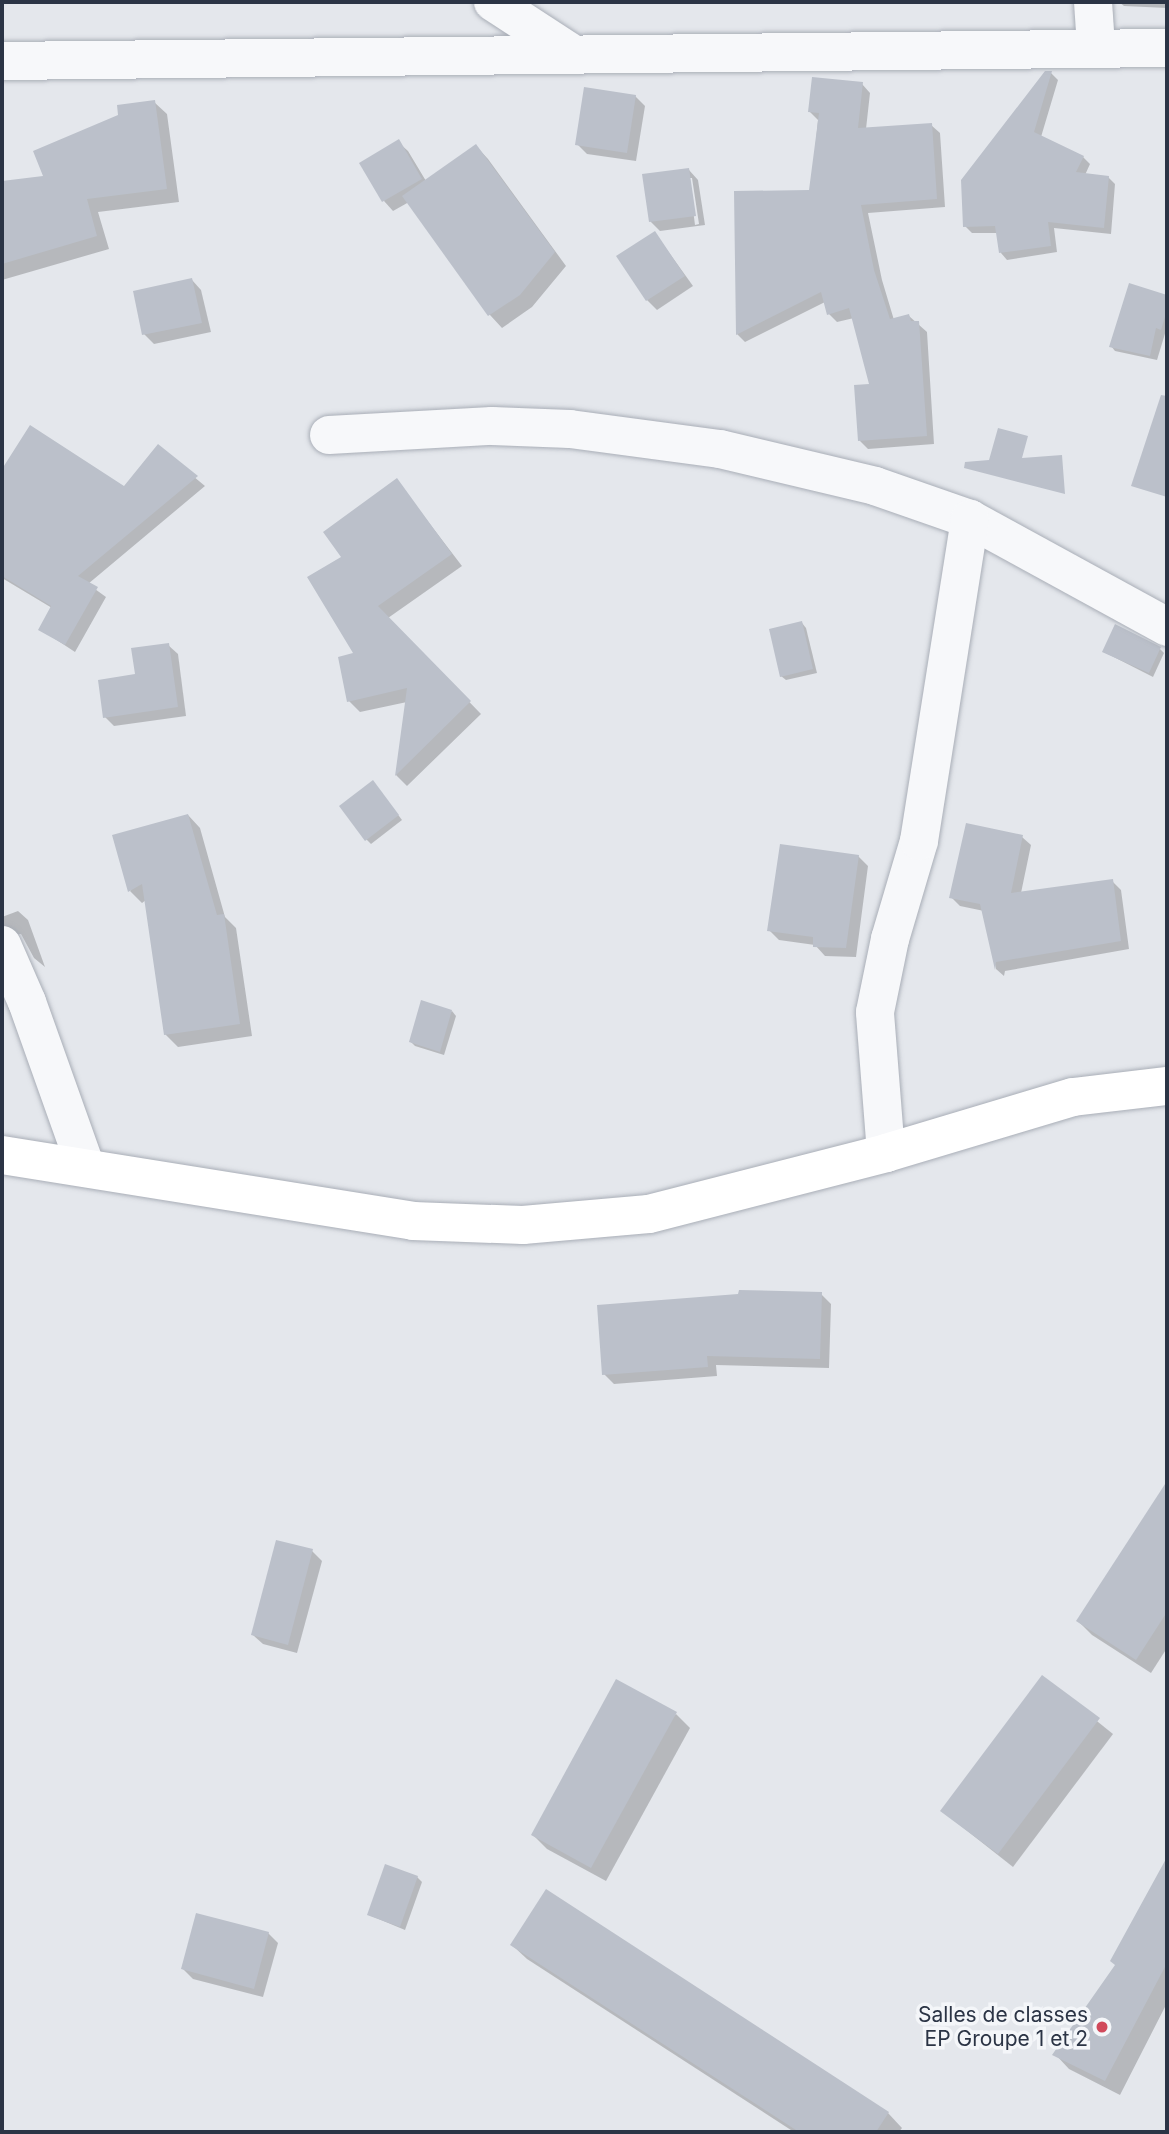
<!DOCTYPE html>
<html>
<head>
<meta charset="utf-8">
<style>
	body { margin:0 }
	#map { position:relative; width:1169px; height:2134px; overflow:hidden; background:#e4e7ec; font-family:Inter,sans-serif }
	div>[style] { position:absolute }
	[style*='--x'] { left:calc(var(--x)*1px); top:calc(var(--y)*1px); width:calc(var(--w)*1px); rotate:calc(var(--a)*1deg) }
	.shadow>* { inset:0; background:#0003 }
	.building>* { inset:0; background:#bbc0ca }
	.roads { filter:drop-shadow(0 0 2px #a9aeb7) drop-shadow(0 0 2px #a9aeb7) }
	.street>* { height:38px; margin:-19px; padding:0 19px; transform-origin:19px; border-radius:19px; background:#f7f8fa }
	.secondary>* { height:38px; margin:-19px; padding:0 19px; transform-origin:19px; border-radius:19px; background:#fff }
	.dots>* { width:19px; height:19px; translate:-50% -50%; box-sizing:border-box; border:4px solid #f4f6f9; border-radius:50% }
	span { translate:-50% -50%; white-space:nowrap; text-align:center; line-height:1.15; -webkit-text-stroke:7px #f4f6f9; paint-order:stroke }
	.poi-label { font-size:21px; color:#2b3445 }
	.right { translate:-100% -50%; text-align:right }
	.frame { position:absolute; inset:0; border:4px solid #2b3445; pointer-events:none }
</style>
</head>
<body>
<div id="map">
	<div class="shadow">
		<i style="clip-path:polygon(1119px 2px,1167px 2px,1167px 8px,1124px 6px)"></i>
		<i style="clip-path:polygon(1046px 73px,1051px 73px,1058px 80px,1041px 137px,1083px 157px,1090px 164px,1085px 175px,1108px 177px,1115px 184px,1111px 234px,1054px 228px,1057px 252px,1007px 260px,1001px 253px,998px 233px,972px 233px,965px 226px)"></i>
		<i style="clip-path:polygon(862px 84px,870px 93px,866px 129px,931px 125px,940px 133px,945px 207px,868px 213px,882px 280px,894px 320px,909px 316px,927px 332px,934px 444px,868px 449px,860px 441px,871px 386px,854px 318px,837px 322px,829px 314px,825px 302px,745px 342px,737px 334px,811px 192px,818px 120px,810px 112px)"></i>
		<i style="clip-path:polygon(635px 96px,645px 106px,636px 161px,587px 154px,577px 144px)"></i>
		<i style="clip-path:polygon(154px 102px,167px 114px,179px 202px,98px 212px,109px 249px,2px 280px,2px 182px,46px 177px)"></i>
		<i style="clip-path:polygon(398px 142px,408px 151px,426px 181px,476px 146px,488px 159px,566px 266px,532px 307px,502px 328px,490px 315px,409px 202px,393px 211px,384px 201px)"></i>
		<i style="clip-path:polygon(evenodd,689px 170px,698px 180px,705px 225px,660px 231px,650px 221px,689px 170px,689px 178px,692px 178px,699px 224px,695px 225px,689px 178px)"></i>
		<i style="clip-path:polygon(655px 233px,693px 286px,657px 310px,647px 300px)"></i>
		<i style="clip-path:polygon(192px 280px,201px 290px,211px 332px,154px 344px,144px 334px)"></i>
		<i style="clip-path:polygon(1130px 285px,1167px 296px,1167px 327px,1157px 360px,1115px 351px,1111px 346px)"></i>
		<i style="clip-path:polygon(158px 447px,205px 486px,88px 584px,106px 597px,75px 652px,40px 629px,52px 608px,2px 578px,2px 483px,11px 467px,124px 488px)"></i>
		<i style="clip-path:polygon(397px 481px,462px 566px,388px 618px,481px 714px,407px 786px,396px 775px,407px 702px,360px 712px,349px 701px,356px 654px)"></i>
		<i style="clip-path:polygon(802px 623px,806px 628px,817px 673px,786px 680px,781px 676px)"></i>
		<i style="clip-path:polygon(168px 645px,178px 654px,186px 716px,114px 726px,105px 717px,137px 676px)"></i>
		<i style="clip-path:polygon(1160px 649px,1164px 653px,1153px 677px,1104px 652px)"></i>
		<i style="clip-path:polygon(377px 787px,402px 820px,371px 844px,366px 839px)"></i>
		<i style="clip-path:polygon(188px 815px,200px 828px,225px 917px,236px 928px,252px 1036px,178px 1047px,165px 1034px,146px 900px,142px 903px,130px 891px)"></i>
		<i style="clip-path:polygon(1022px 837px,1031px 845px,1021px 893px,1112px 881px,1121px 890px,1129px 949px,1005px 971px,1004px 976px,996px 969px,984px 911px,960px 906px,951px 897px)"></i>
		<i style="clip-path:polygon(858px 856px,868px 866px,856px 957px,825px 956px,815px 945px,779px 940px,769px 930px)"></i>
		<i style="clip-path:polygon(18px 911px,28px 920px,45px 967px,34px 958px,21px 934px,2px 936px,2px 917px)"></i>
		<i style="clip-path:polygon(452px 1011px,456px 1016px,444px 1055px,415px 1046px,411px 1042px)"></i>
		<i style="clip-path:polygon(821px 1294px,831px 1304px,829px 1368px,716px 1365px,717px 1376px,614px 1384px,604px 1374px)"></i>
		<i style="clip-path:polygon(1167px 1485px,1167px 1648px,1151px 1673px,1092px 1635px,1078px 1621px)"></i>
		<i style="clip-path:polygon(312px 1551px,322px 1561px,297px 1653px,263px 1644px,253px 1635px)"></i>
		<i style="clip-path:polygon(1042px 1677px,1113px 1734px,1013px 1867px,942px 1811px)"></i>
		<i style="clip-path:polygon(676px 1714px,690px 1728px,606px 1881px,547px 1849px,533px 1835px)"></i>
		<i style="clip-path:polygon(1162px 1870px,1167px 1873px,1167px 2003px,1120px 2095px,1069px 2069px,1055px 2054px,1117px 1965px)"></i>
		<i style="clip-path:polygon(417px 1877px,422px 1882px,405px 1930px,369px 1915px)"></i>
		<i style="clip-path:polygon(547px 1892px,888px 2113px,902px 2128px,899px 2132px,794px 2132px,527px 1959px,512px 1945px)"></i>
		<i style="clip-path:polygon(268px 1933px,278px 1943px,263px 1997px,193px 1979px,183px 1969px)"></i>
	</div>
	<div class="building">
		<i style="clip-path:polygon(1045px 71px,1052px 71px,1034px 132px,1084px 156px,1076px 172px,1109px 176px,1104px 228px,1048px 222px,1051px 246px,999px 253px,995px 226px,963px 227px,961px 180px)"></i>
		<i style="clip-path:polygon(812px 77px,863px 82px,858px 128px,932px 123px,937px 199px,861px 205px,874px 270px,890px 319px,909px 314px,911px 321px,919px 321px,927px 436px,858px 441px,854px 385px,869px 384px,849px 308px,827px 315px,821px 292px,736px 335px,734px 191px,809px 190px,819px 113px,808px 112px)"></i>
		<i style="clip-path:polygon(584px 87px,636px 95px,627px 153px,575px 145px)"></i>
		<i style="clip-path:polygon(155px 100px,167px 189px,87px 199px,97px 236px,2px 264px,2px 181px,43px 176px,33px 151px,118px 115px,117px 105px)"></i>
		<i style="clip-path:polygon(399px 139px,422px 179px,382px 202px,359px 163px)"></i>
		<i style="clip-path:polygon(476px 144px,555px 252px,520px 295px,488px 316px,402px 196px)"></i>
		<i style="clip-path:polygon(689px 168px,696px 216px,649px 222px,642px 174px)"></i>
		<i style="clip-path:polygon(655px 231px,685px 276px,646px 301px,616px 256px)"></i>
		<i style="clip-path:polygon(192px 278px,202px 323px,142px 335px,133px 291px)"></i>
		<i style="clip-path:polygon(1129px 283px,1167px 295px,1167px 310px,1161px 330px,1156px 328px,1150px 356px,1109px 347px)"></i>
		<i style="clip-path:polygon(1161px 395px,1167px 396px,1167px 497px,1131px 486px)"></i>
		<i style="clip-path:polygon(30px 425px,124px 486px,158px 444px,198px 476px,78px 576px,98px 587px,65px 645px,38px 630px,51px 606px,2px 576px,2px 469px)"></i>
		<i style="clip-path:polygon(998px 428px,1028px 436px,1022px 458px,1062px 455px,1065px 494px,964px 468px,965px 462px,989px 460px)"></i>
		<i style="clip-path:polygon(397px 478px,452px 554px,378px 606px,471px 701px,395px 776px,407px 688px,347px 702px,338px 657px,353px 653px,307px 577px,341px 557px,323px 532px)"></i>
		<i style="clip-path:polygon(802px 621px,813px 669px,780px 677px,769px 629px)"></i>
		<i style="clip-path:polygon(1115px 624px,1161px 647px,1149px 673px,1102px 652px)"></i>
		<i style="clip-path:polygon(169px 643px,178px 707px,103px 718px,98px 680px,135px 674px,131px 648px)"></i>
		<i style="clip-path:polygon(373px 780px,399px 815px,365px 841px,339px 806px)"></i>
		<i style="clip-path:polygon(188px 814px,217px 915px,224px 914px,240px 1024px,164px 1035px,142px 884px,128px 892px,112px 835px)"></i>
		<i style="clip-path:polygon(966px 823px,1023px 835px,1011px 893px,1113px 879px,1121px 941px,996px 962px,995px 970px,980px 904px,949px 898px)"></i>
		<i style="clip-path:polygon(780px 844px,859px 855px,846px 948px,813px 947px,813px 937px,767px 931px)"></i>
		<i style="clip-path:polygon(421px 1000px,452px 1010px,440px 1052px,409px 1042px)"></i>
		<i style="clip-path:polygon(739px 1290px,822px 1292px,820px 1359px,707px 1356px,708px 1367px,602px 1375px,597px 1305px,738px 1294px)"></i>
		<i style="clip-path:polygon(1167px 1481px,1167px 1612px,1136px 1660px,1076px 1621px)"></i>
		<i style="clip-path:polygon(276px 1540px,313px 1549px,288px 1645px,251px 1635px)"></i>
		<i style="clip-path:polygon(1042px 1675px,1100px 1718px,998px 1854px,940px 1811px)"></i>
		<i style="clip-path:polygon(616px 1679px,677px 1712px,591px 1868px,531px 1835px)"></i>
		<i style="clip-path:polygon(1167px 1857px,1167px 1963px,1105px 2081px,1052px 2055px,1115px 1965px,1110px 1961px)"></i>
		<i style="clip-path:polygon(385px 1864px,418px 1876px,400px 1927px,367px 1915px)"></i>
		<i style="clip-path:polygon(546px 1889px,889px 2112px,876px 2132px,799px 2132px,510px 1945px)"></i>
		<i style="clip-path:polygon(196px 1913px,269px 1932px,254px 1989px,181px 1969px)"></i>
	</div>
	<div class="roads">
		<div class="street">
			<i style="--x:493;--y:2;--w:95;--a:33"></i>
			<i style="--x:1093;--y:2;--w:44;--a:86.1"></i>
			<i style="--x:2;--y:61;--w:1165;--a:-0.64"></i>
			<i style="--x:329;--y:435;--w:163;--a:-3.2"></i>
			<i style="--x:492;--y:426;--w:78;--a:2.2"></i>
			<i style="--x:570;--y:429;--w:151;--a:7.6"></i>
			<i style="--x:720;--y:449;--w:159;--a:13.4"></i>
			<i style="--x:875;--y:486;--w:101;--a:19.2"></i>
			<i style="--x:970;--y:519;--w:225;--a:28.7"></i>
			<i style="--x:2;--y:945;--w:62;--a:66.3"></i>
			<i style="--x:27;--y:1002;--w:176;--a:70.4"></i>
			<i style="--x:886;--y:1153;--w:141;--a:-94.5"></i>
			<i style="--x:875;--y:1012;--w:75;--a:-78.4"></i>
			<i style="--x:890;--y:939;--w:102;--a:-73.5"></i>
			<i style="--x:919;--y:841;--w:326;--a:-81"></i>
		</div>
		<div class="secondary">
			<i style="--x:2;--y:1155;--w:416;--a:9.1"></i>
			<i style="--x:413;--y:1221;--w:110;--a:2.1"></i>
			<i style="--x:523;--y:1225;--w:126;--a:-5"></i>
			<i style="--x:649;--y:1214;--w:245;--a:-14.4"></i>
			<i style="--x:886;--y:1153;--w:195;--a:-16.7"></i>
			<i style="--x:1073;--y:1097;--w:95;--a:-6.7"></i>
		</div>
	</div>
	<div class="dots">
		<i style="left:1102px;top:2027px;background:#d1495b"></i>
	</div>
	<div class="poi-label">
		<span class="right" style="left:1088px;top:2027px">Salles de classes<br>EP Groupe 1 et 2</span>
	</div>
	<div class="frame"></div>
</div>
</body>
</html>
